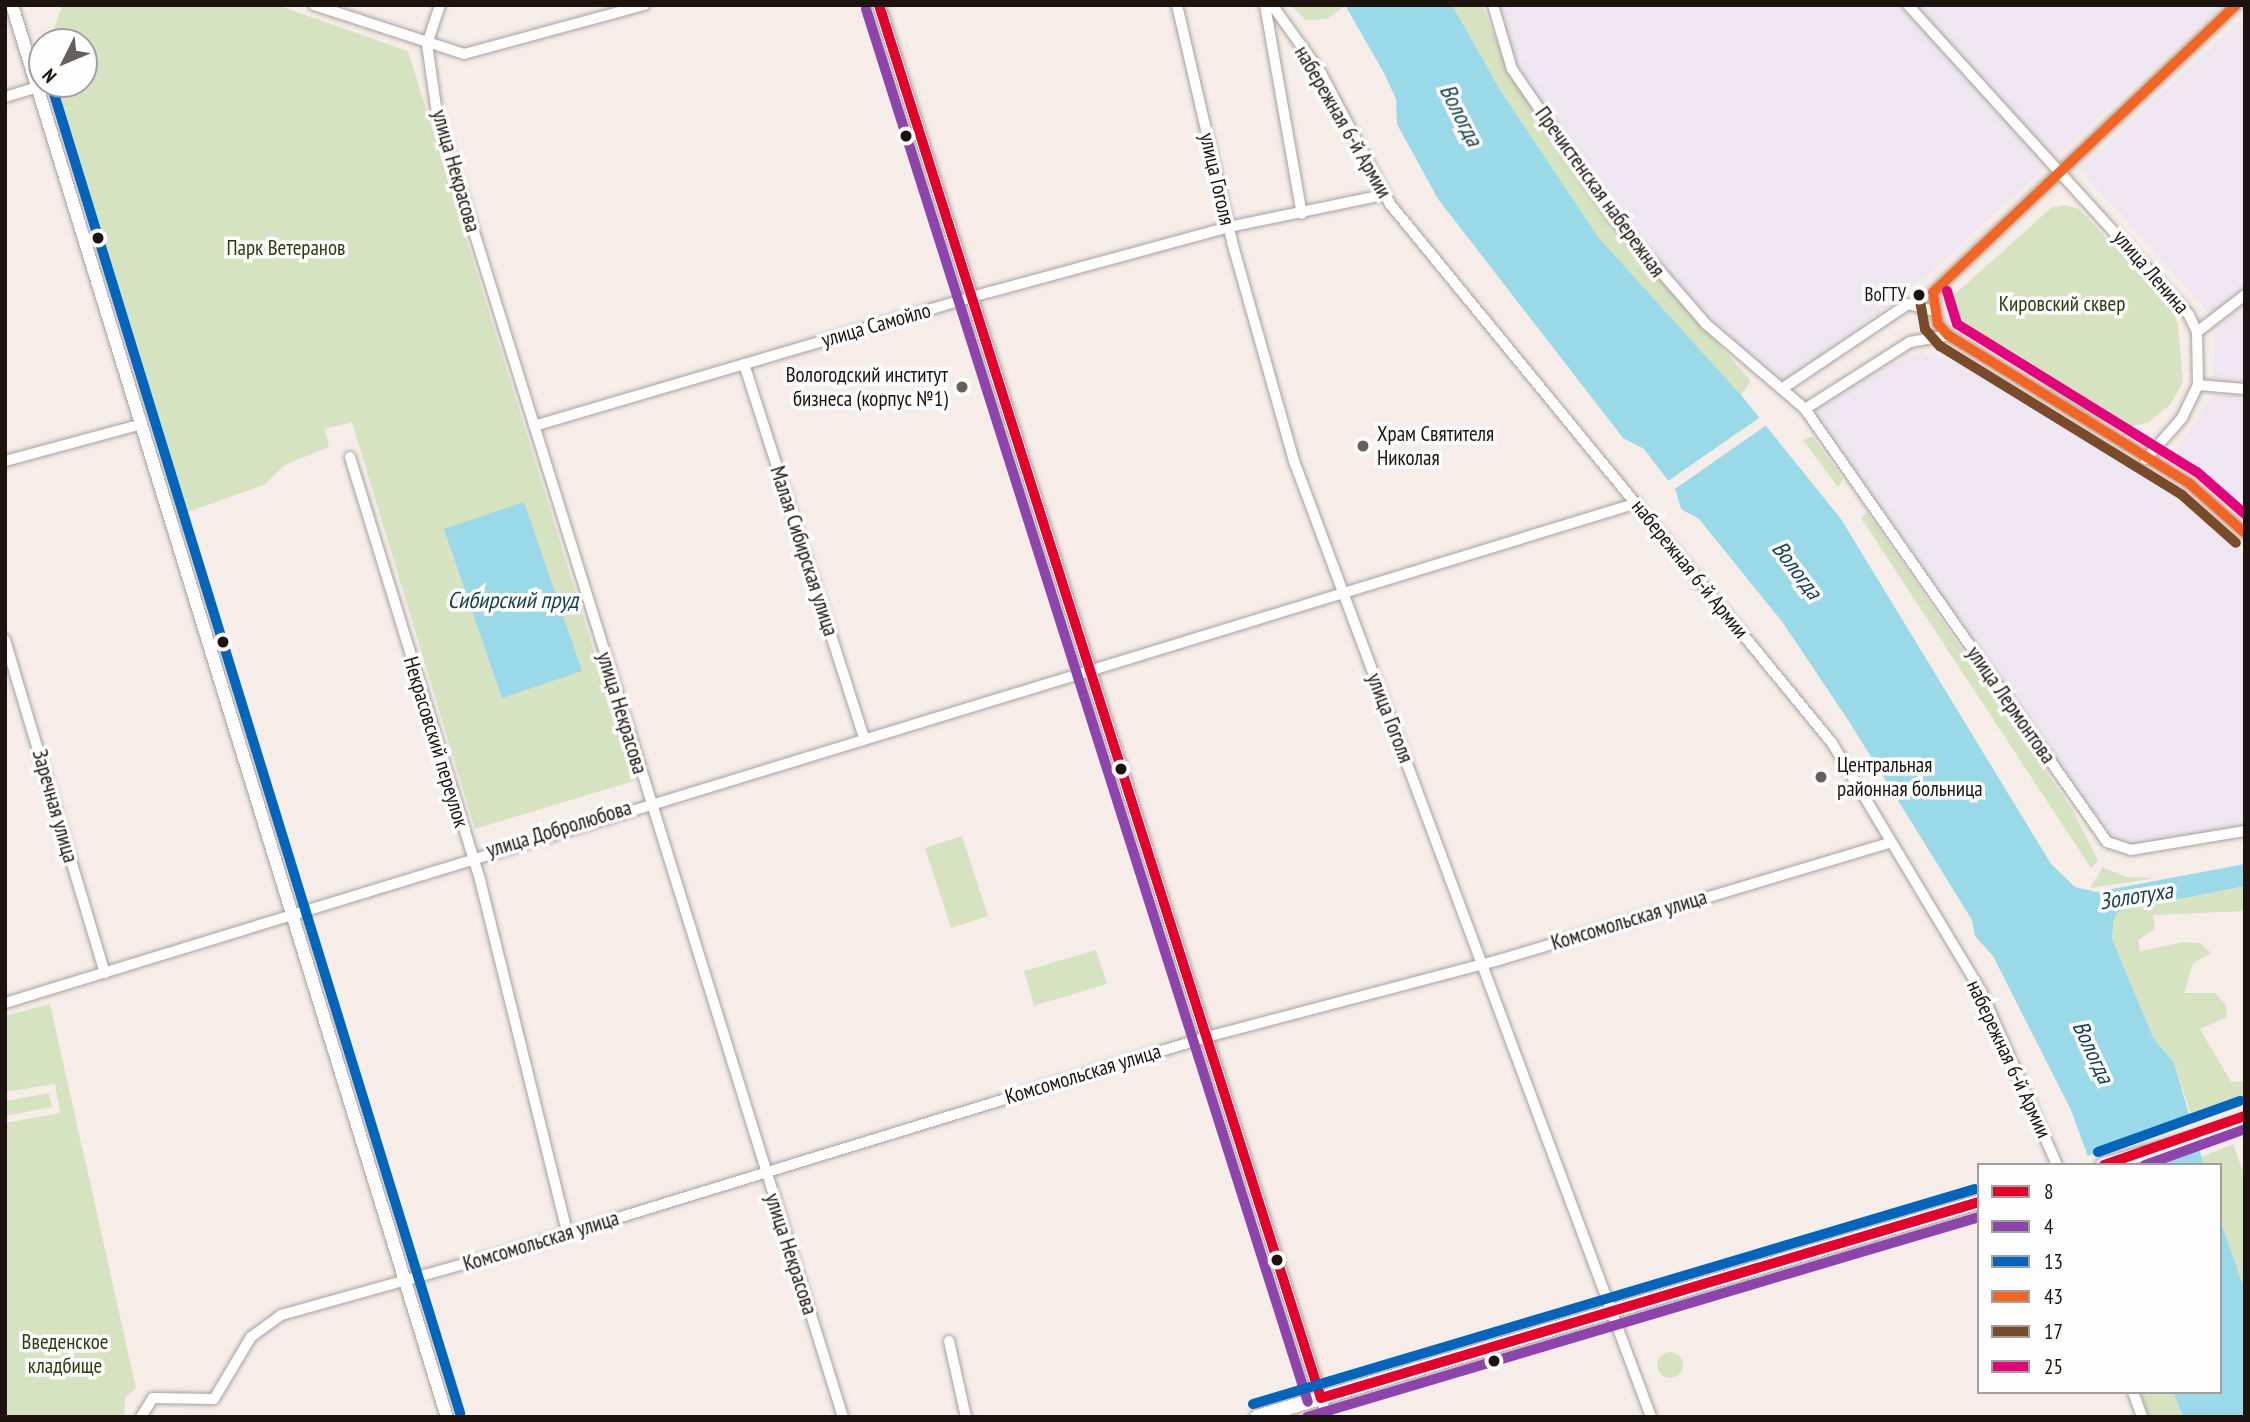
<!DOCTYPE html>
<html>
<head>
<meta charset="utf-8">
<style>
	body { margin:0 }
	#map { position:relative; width:2250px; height:1422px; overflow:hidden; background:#f6ede9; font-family:"PT Sans Narrow",sans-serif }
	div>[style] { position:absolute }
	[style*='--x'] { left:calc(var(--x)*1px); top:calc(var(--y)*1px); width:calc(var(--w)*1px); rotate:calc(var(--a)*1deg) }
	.commercial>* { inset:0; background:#eee7f1 }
	.green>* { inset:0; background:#d6e3c0 }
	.round { border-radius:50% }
	.water>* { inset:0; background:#99d9e8 }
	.pier>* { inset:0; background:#f6ede9 }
	.roads { filter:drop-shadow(0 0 2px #a9a19c) drop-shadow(0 0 2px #a9a19c) }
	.minor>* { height:10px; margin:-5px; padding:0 5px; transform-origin:5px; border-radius:5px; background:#fefcfc }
	.tertiary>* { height:12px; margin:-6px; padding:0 6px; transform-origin:6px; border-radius:6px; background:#fefcfc }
	.secondary>* { height:14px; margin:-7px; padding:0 7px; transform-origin:7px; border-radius:7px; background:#fefcfc }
	.bus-1>* { height:10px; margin:-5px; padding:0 5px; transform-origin:5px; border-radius:5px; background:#e4002b }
	.bus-2>* { height:10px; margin:-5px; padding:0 5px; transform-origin:5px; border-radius:5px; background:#8e44ad }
	.bus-3>* { height:10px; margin:-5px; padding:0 5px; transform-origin:5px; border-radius:5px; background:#0065bd }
	.bus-4>* { height:10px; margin:-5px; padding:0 5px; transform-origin:5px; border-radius:5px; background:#f26522 }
	.bus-5>* { height:10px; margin:-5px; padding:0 5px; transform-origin:5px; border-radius:5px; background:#7a4b2a }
	.bus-6>* { height:10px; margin:-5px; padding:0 5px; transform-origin:5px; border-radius:5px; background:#e5007d }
	.dots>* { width:19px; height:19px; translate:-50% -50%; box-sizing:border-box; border:4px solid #fdfdfd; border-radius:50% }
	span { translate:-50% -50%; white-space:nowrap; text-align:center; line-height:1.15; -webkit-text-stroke:7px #fdfdfd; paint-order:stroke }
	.bus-label { font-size:19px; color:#1c130f }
	.right { translate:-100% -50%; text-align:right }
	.street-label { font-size:21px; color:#1c130f }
	.park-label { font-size:21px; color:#293d0e }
	.poi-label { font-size:21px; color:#1c130f }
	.left { translate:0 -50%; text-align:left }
	.water-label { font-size:23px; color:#16424c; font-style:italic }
	.frame { position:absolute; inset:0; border:7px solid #1c130f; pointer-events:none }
	.legend { position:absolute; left:1977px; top:1163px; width:245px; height:231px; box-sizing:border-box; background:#fdfdfd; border:2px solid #a39f9e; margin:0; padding:9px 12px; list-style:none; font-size:21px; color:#1c130f }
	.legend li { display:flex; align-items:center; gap:14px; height:35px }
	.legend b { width:35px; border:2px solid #a39f9e }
	.north { position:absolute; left:28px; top:28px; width:70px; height:70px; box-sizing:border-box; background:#fdfdfd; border:2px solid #a39f9e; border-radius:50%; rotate:227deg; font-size:19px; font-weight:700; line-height:28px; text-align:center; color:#1c130f }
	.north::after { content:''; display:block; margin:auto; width:24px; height:32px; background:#685f5b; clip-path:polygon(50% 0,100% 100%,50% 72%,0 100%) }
</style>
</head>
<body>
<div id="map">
	<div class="commercial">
		<i style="clip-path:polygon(1496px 5px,2222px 5px,1929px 274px,1788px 381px,1768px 379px,1709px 322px,1616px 214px,1515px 67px)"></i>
		<i style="clip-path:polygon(2245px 16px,2245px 287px,2212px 317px,2080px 169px)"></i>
		<i style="clip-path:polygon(2245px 301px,2245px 384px,2213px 382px,2216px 327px)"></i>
		<i style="clip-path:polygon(1921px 352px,1974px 367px,2181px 494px,2245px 552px,2245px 824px,2142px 847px,2115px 845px,1813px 414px,1838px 387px)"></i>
		<i style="clip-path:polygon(2213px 393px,2245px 395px,2245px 513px,2177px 450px)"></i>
	</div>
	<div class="green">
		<i style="clip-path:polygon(62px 5px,277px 5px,408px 51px,634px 781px,475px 829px,352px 422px,325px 429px,329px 447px,285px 465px,264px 485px,182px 514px,54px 84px,84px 84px,84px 42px,50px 42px)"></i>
		<i style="clip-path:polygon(1290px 5px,1345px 5px,1345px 6px,1327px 19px,1306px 20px)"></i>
		<i style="clip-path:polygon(1452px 6px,1483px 7px,1509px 72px,1610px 220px,1751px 381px,1741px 395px,1598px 237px,1500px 90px)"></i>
		<i style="clip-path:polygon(2065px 205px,2079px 209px,2173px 310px,2178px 324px,2183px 382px,2170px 405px,2148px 423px,2126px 427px,2091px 419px,1975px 336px,1952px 307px,1954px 295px,2051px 208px)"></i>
		<i style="clip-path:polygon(1812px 436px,1843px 479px,1838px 487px,1803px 440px)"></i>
		<i style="clip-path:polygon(1867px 512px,2072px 809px,2098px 860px,2091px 868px,1861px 518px)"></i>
		<i style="clip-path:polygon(962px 836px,988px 916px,951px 928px,925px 848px)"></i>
		<i style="clip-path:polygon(2103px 867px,2126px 877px,2157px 878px,2090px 888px)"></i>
		<i style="clip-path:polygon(2245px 886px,2245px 911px,2153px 915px,2155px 929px,2138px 940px,2140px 951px,2183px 942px,2201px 943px,2211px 953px,2193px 963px,2184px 993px,2215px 993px,2226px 1005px,2227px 1017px,2200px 1029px,2231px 1082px,2245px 1081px,2245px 1103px,2194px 1123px,2174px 1063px,2153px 1037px,2112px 939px,2114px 918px,2119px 911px)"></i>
		<i style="clip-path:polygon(1096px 950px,1107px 984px,1034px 1006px,1024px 971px)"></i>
		<i style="clip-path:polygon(50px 1004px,136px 1388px,125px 1398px,124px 1417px,5px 1417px,5px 1123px,60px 1113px,55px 1084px,5px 1092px,5px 1016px)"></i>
		<i style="clip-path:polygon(49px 1093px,52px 1107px,5px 1116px,5px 1101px)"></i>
		<i style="clip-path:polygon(2233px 1144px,2245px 1177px,2245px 1291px,2220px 1219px,2220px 1165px,2204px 1165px,2202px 1157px)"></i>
		<i class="round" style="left:1657px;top:1352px;width:26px;height:26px"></i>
		<i style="clip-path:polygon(2140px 1392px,2173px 1392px,2183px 1417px,2149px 1417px)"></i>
	</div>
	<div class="water">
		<i style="clip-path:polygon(1345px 5px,1452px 5px,1500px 90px,1598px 237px,1741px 395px,1841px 519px,2051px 864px,2075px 887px,2096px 892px,2245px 864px,2245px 886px,2119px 911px,2114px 918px,2112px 939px,2153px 1037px,2174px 1063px,2204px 1165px,2091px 1165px,2071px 1110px,1993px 956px,1975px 936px,1972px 920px,1850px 723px,1783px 623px,1699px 519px,1681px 509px,1676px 491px,1644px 449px,1623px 438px,1438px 199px,1397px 124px,1396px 99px,1384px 73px)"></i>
		<i style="clip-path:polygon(524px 502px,582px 671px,502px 698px,444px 529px)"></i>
		<i style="clip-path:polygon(2220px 1219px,2245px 1291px,2245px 1417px,2183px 1417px,2173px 1392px,2220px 1392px)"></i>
	</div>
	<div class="pier">
		<i style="clip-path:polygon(1762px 416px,1768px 424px,1672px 491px,1665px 483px)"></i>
		<i style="clip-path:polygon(2192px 1123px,2200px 1149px,2148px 1165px,2087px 1165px,2084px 1157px)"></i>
	</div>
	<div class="roads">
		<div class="minor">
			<i style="--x:314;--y:5;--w:158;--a:18.1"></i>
			<i style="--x:464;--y:54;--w:187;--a:-15.2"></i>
			<i style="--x:440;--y:5;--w:41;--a:108.4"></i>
			<i style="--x:427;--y:44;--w:70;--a:81.8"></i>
			<i style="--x:437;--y:113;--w:1366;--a:72.71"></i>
			<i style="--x:1177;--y:5;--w:243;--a:76.9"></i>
			<i style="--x:1232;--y:242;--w:228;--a:74.2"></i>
			<i style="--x:1294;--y:461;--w:1020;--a:69.52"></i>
			<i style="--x:1265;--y:5;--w:212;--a:80"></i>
			<i style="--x:1272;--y:5;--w:84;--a:54.2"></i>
			<i style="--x:1321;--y:73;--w:148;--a:62.2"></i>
			<i style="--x:1390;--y:204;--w:697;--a:50.65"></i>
			<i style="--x:1832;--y:743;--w:289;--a:59"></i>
			<i style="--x:1981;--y:991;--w:190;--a:66.4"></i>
			<i style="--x:1493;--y:5;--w:67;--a:73.5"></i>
			<i style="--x:1512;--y:69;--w:181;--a:55.6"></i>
			<i style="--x:1614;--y:218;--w:140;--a:49"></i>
			<i style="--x:1706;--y:324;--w:130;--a:40.6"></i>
			<i style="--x:1805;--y:409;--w:528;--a:55.11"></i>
			<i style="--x:2107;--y:842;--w:25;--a:18"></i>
			<i style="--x:2131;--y:850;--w:116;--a:-9.5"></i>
			<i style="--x:1908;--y:5;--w:418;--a:47.8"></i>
			<i style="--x:2189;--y:315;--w:19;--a:65"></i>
			<i style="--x:2197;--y:332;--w:53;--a:88.9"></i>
			<i style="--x:2198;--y:385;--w:37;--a:116"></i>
			<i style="--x:2182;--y:418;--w:55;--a:131.3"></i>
			<i style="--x:2236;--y:5;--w:418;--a:136.5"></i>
			<i style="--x:1933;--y:293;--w:31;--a:81"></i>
			<i style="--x:1938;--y:324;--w:15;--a:48"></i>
			<i style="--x:1948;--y:335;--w:284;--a:31.6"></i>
			<i style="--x:2190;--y:484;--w:74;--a:41.7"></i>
			<i style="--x:5;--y:97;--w:34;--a:-17"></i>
			<i style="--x:2197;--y:332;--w:61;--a:-37.6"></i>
			<i style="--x:744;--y:364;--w:393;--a:72.2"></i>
			<i style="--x:2198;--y:385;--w:47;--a:4.9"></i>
			<i style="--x:1786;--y:386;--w:147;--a:-33.9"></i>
			<i style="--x:1908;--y:304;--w:27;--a:15"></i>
			<i style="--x:1805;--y:409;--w:125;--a:-32.5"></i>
			<i style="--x:1910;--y:342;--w:39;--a:-10"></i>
			<i style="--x:534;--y:426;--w:475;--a:-16.4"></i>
			<i style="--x:990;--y:292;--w:248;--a:-15.2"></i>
			<i style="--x:1229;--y:227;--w:158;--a:-11.7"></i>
			<i style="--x:350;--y:457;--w:443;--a:72.9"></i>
			<i style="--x:480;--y:880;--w:363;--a:76.1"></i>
			<i style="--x:5;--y:461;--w:138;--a:-15.1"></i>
			<i style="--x:5;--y:640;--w:348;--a:73.3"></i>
			<i style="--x:5;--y:1003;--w:1707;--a:-17.03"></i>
			<i style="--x:949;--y:1341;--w:78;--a:77.4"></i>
			<i style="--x:2133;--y:1392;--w:27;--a:70"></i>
			<i style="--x:1321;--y:1398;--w:20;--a:72"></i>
			<i style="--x:141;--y:1417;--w:22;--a:-58"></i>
			<i style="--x:153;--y:1398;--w:61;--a:0.9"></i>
			<i style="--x:214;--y:1399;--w:72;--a:-59.2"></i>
			<i style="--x:251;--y:1337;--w:37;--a:-36"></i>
			<i style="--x:281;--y:1315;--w:235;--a:-15.6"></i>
			<i style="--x:507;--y:1252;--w:732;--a:-17.07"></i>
			<i style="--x:1207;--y:1037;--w:305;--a:-14.8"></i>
			<i style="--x:1502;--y:959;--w:404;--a:-16.7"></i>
		</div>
		<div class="tertiary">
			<i style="--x:12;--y:5;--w:1477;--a:72.88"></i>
			<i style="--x:879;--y:5;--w:1461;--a:72.4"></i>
		</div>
		<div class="secondary">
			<i style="--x:2103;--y:1165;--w:148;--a:-16.1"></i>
			<i style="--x:1257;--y:1417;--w:753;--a:-16.58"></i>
		</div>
	</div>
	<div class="bus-1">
		<i style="--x:879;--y:5;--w:1461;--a:72.4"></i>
		<i style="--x:2104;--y:1165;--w:149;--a:-19.2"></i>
		<i style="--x:1321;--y:1398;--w:687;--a:-16.59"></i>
	</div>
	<div class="bus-2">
		<i style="--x:866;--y:9;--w:1461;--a:72.4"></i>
		<i style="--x:2145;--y:1165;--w:106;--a:-19.8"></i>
		<i style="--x:1307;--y:1417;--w:701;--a:-16.57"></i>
	</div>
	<div class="bus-3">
		<i style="--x:51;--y:84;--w:1391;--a:72.89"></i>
		<i style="--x:2098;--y:1152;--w:151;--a:-19.8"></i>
		<i style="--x:1253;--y:1404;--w:753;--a:-16.58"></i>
	</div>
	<div class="bus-4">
		<i style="--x:2236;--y:5;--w:418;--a:136.5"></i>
		<i style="--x:1933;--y:293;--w:31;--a:81"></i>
		<i style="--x:1938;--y:324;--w:15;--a:48"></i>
		<i style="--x:1948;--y:335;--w:284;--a:31.6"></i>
		<i style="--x:2190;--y:484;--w:74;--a:41.7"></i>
	</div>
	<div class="bus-5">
		<i style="--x:1919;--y:295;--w:35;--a:80"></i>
		<i style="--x:1925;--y:329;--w:23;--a:49"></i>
		<i style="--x:1940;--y:346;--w:284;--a:31.6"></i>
		<i style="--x:2182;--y:495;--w:72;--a:41.6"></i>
	</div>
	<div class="bus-6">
		<i style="--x:1947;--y:291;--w:34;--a:73"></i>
		<i style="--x:1957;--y:324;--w:282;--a:31.7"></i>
		<i style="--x:2197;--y:472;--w:64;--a:41.2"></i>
	</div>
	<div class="dots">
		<i style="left:906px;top:136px;background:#1c130f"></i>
		<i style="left:98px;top:238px;background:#1c130f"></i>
		<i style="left:1919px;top:295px;background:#1c130f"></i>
		<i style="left:962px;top:387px;background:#685f5b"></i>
		<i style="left:1363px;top:446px;background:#685f5b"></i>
		<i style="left:223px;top:642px;background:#1c130f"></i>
		<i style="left:1121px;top:769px;background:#1c130f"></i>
		<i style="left:1821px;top:777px;background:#685f5b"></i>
		<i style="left:1277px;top:1260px;background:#1c130f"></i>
		<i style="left:1494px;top:1361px;background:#1c130f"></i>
	</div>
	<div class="bus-label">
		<span class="right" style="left:1906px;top:295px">ВоГТУ</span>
	</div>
	<div class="street-label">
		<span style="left:1343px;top:122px;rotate:60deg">набережная 6-й Армии</span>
		<span style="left:456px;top:171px;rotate:74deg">улица Некрасова</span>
		<span style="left:1217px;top:179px;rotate:77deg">улица Гоголя</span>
		<span style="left:1600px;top:192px;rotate:54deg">Пречистенская набережная</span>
		<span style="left:2151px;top:272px;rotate:49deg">улица Ленина</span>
		<span style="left:876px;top:325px;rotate:-16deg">улица Самойло</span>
		<span style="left:804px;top:551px;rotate:72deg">Малая Сибирская улица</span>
		<span style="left:1690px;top:569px;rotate:51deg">набережная 6-й Армии</span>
		<span style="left:2011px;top:705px;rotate:55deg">улица Лермонтова</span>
		<span style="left:622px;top:713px;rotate:73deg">улица Некрасова</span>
		<span style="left:1390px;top:718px;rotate:69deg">улица Гоголя</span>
		<span style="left:436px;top:742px;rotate:73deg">Некрасовский переулок</span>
		<span style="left:55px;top:806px;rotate:74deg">Заречная улица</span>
		<span style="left:559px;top:829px;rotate:-17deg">улица Добролюбова</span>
		<span style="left:1629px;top:920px;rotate:-17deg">Комсомольская улица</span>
		<span style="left:2009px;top:1059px;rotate:65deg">набережная 6-й Армии</span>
		<span style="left:1083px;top:1074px;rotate:-17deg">Комсомольская улица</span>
		<span style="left:541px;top:1241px;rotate:-17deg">Комсомольская улица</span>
		<span style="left:791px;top:1254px;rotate:72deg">улица Некрасова</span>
	</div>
	<div class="park-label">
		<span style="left:286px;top:248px">Парк Ветеранов</span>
		<span style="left:2062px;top:304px">Кировский сквер</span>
		<span style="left:65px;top:1354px">Введенское<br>кладбище</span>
	</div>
	<div class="poi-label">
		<span class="right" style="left:948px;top:387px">Вологодский институт<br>бизнеса (корпус №1)</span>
		<span class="left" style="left:1377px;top:446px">Храм Святителя<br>Николая</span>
		<span class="left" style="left:1837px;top:777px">Центральная<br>районная больница</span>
	</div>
	<div class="water-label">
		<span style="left:1461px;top:115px;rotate:63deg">Вологда</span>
		<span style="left:1797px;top:570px;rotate:53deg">Вологда</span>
		<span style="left:513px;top:600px">Сибирский пруд</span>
		<span style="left:2136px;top:896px;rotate:-9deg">Золотуха</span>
		<span style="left:2093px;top:1052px;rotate:65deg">Вологда</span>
	</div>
	<div class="frame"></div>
	<ul class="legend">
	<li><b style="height:9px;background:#e4002b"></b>8</li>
	<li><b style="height:9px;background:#8e44ad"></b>4</li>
	<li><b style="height:9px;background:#0065bd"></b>13</li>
	<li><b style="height:9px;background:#f26522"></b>43</li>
	<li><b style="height:9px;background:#7a4b2a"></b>17</li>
	<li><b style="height:9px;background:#e5007d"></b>25</li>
	</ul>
	<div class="north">N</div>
</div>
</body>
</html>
